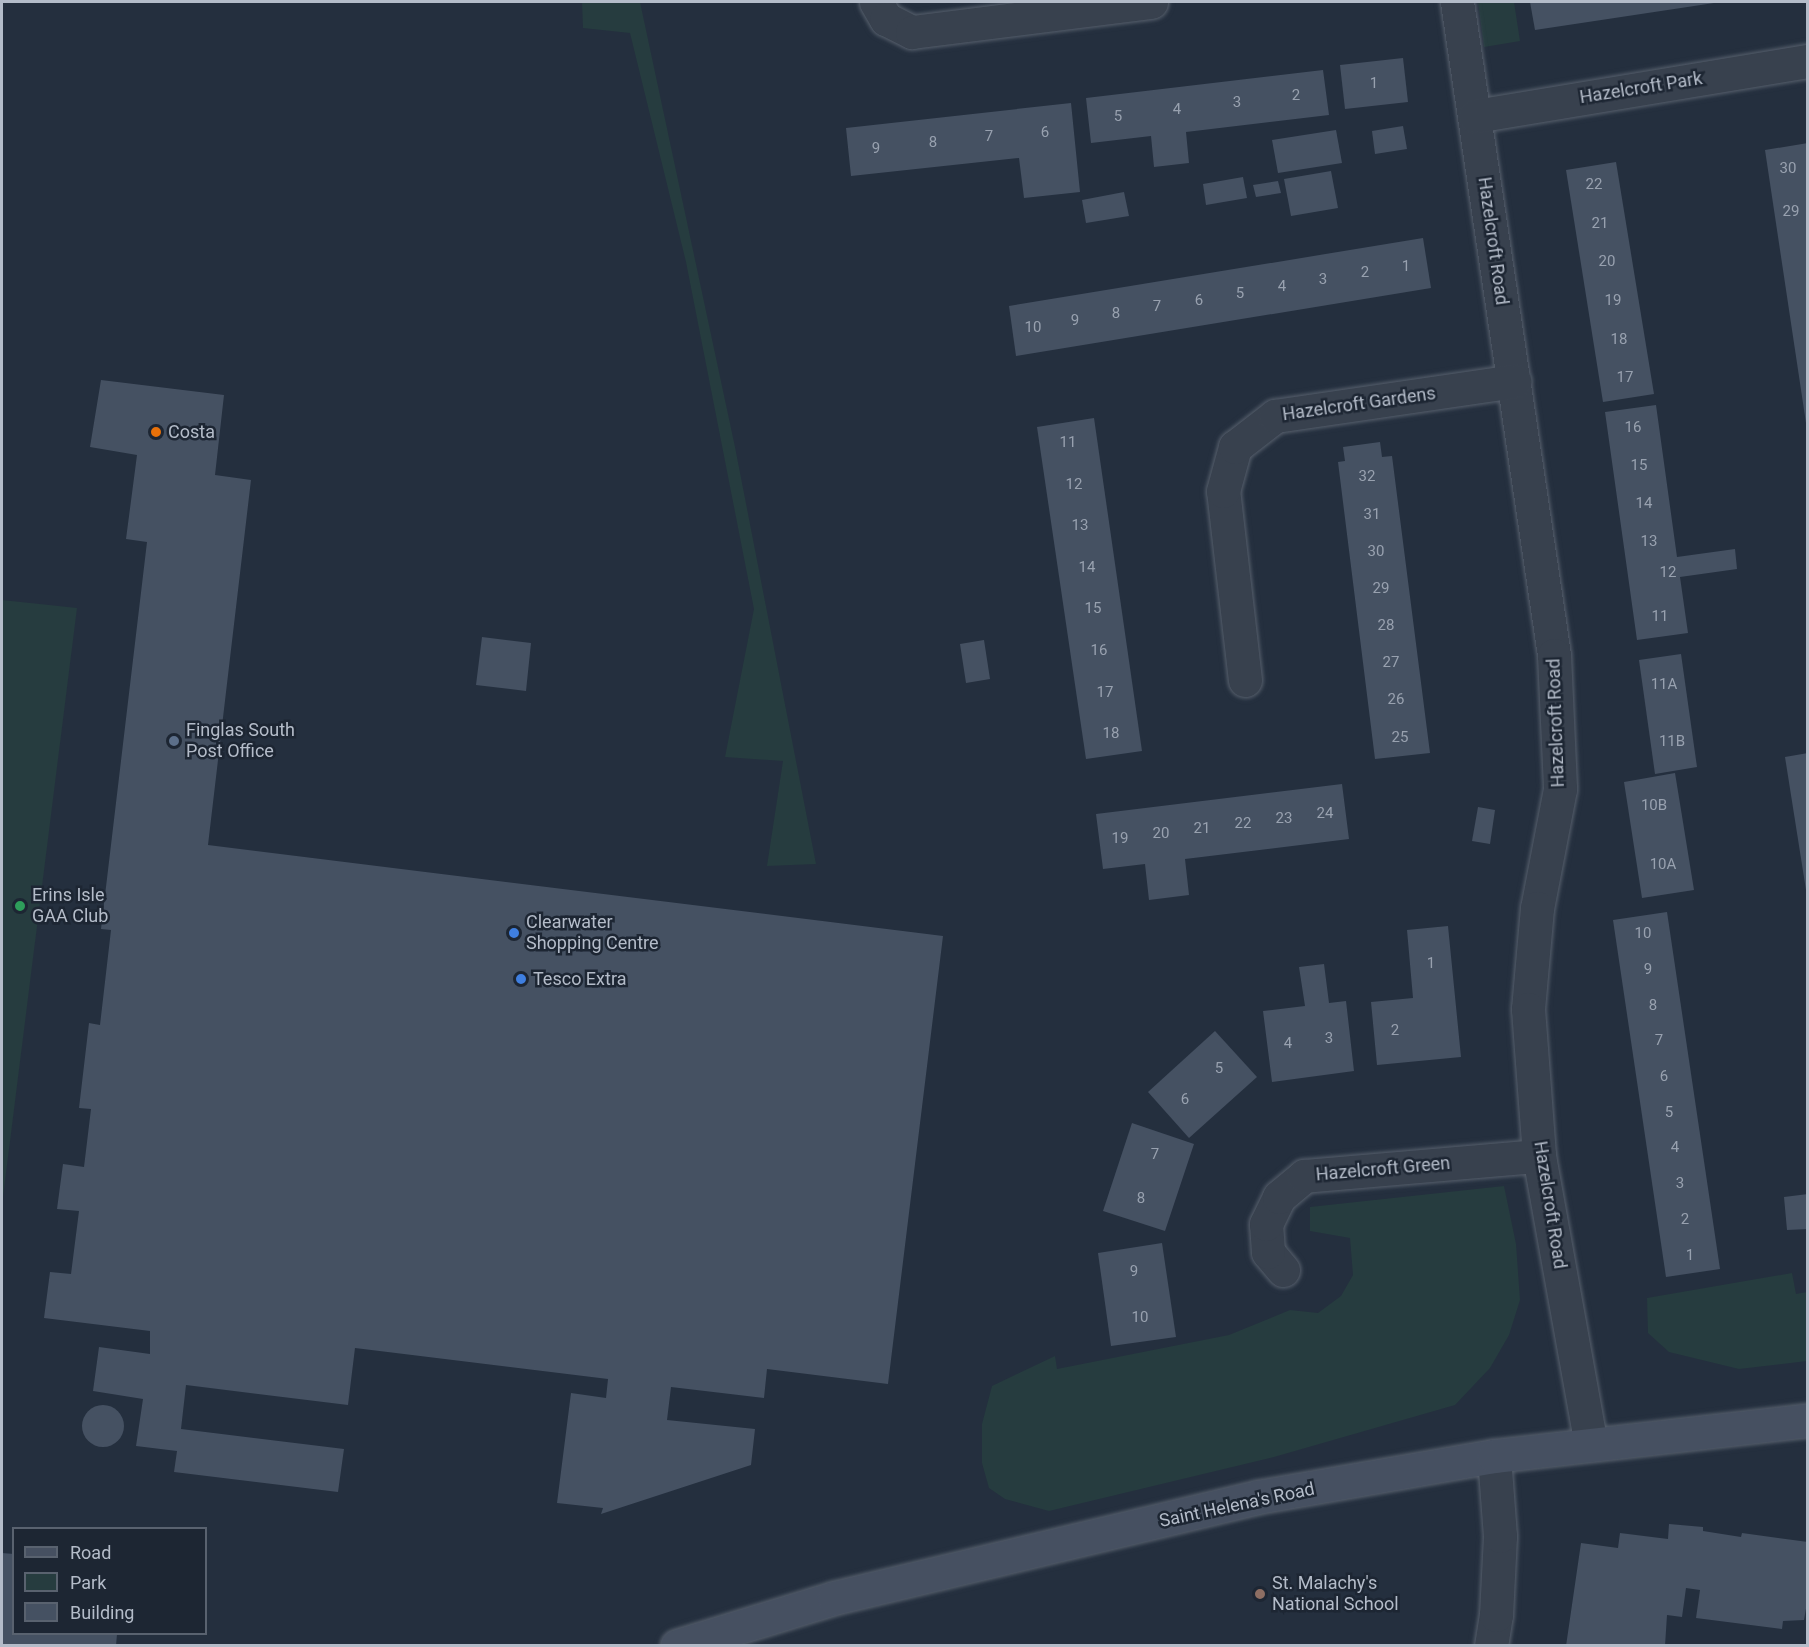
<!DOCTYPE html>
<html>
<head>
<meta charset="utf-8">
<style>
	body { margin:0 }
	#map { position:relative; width:1809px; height:1647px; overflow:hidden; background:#242f3e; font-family:Roboto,sans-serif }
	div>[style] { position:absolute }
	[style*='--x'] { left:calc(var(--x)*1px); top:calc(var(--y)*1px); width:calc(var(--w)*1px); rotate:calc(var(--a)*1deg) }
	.green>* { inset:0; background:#263c3f }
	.building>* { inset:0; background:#455162 }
	.round { border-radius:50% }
	.roads { filter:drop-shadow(0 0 2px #565f6c) drop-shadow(0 0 2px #565f6c) }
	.street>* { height:33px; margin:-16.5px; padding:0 16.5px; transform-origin:16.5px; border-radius:16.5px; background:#38414e }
	.secondary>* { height:33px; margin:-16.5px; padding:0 16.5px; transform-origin:16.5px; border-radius:16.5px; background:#465061 }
	.dots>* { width:16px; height:16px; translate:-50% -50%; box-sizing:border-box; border:3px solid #1d2633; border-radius:50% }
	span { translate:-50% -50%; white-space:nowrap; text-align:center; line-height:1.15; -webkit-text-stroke:5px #1d2633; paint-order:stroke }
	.number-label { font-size:15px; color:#98a1af }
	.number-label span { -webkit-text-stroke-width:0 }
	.street-label { font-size:18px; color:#b4bcc9 }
	.poi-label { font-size:18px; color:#b4bcc9 }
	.left { translate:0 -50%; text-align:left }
	.frame { position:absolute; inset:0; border:3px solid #b4bcc9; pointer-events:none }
	.legend { position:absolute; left:12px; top:1527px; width:195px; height:108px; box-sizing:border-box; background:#1d2633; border:2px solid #59626f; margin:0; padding:8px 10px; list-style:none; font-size:18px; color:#b4bcc9 }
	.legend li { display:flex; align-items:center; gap:12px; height:30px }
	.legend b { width:30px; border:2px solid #59626f }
</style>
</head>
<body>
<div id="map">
	<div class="green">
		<i style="clip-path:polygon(582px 2px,640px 2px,735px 447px,816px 864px,767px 866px,783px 761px,725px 757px,754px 609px,686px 262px,630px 33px,583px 28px)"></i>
		<i style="clip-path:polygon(1478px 2px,1514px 2px,1520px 41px,1484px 47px)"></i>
		<i style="clip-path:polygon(2px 600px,77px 608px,2px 1205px)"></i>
		<i style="clip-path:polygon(1504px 1186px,1516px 1244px,1520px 1300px,1509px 1335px,1490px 1368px,1455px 1405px,1274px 1457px,1049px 1511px,1005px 1499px,989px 1488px,982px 1463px,982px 1424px,992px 1386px,1055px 1356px,1057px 1369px,1229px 1335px,1290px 1310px,1318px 1313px,1341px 1296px,1353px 1275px,1350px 1238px,1310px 1231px,1310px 1207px)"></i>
		<i style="clip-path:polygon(1792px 1273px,1796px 1294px,1807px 1292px,1807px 1361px,1739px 1369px,1669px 1352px,1648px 1333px,1647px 1298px)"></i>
	</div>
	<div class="building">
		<i style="clip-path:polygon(1530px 2px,1713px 2px,1714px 3px,1535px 30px)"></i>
		<i style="clip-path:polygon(1403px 58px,1408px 102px,1345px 109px,1340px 65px)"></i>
		<i style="clip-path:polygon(1323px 70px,1329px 115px,1186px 132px,1189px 163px,1154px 167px,1151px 136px,1091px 143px,1086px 98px)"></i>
		<i style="clip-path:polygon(1071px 103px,1080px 192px,1024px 198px,1019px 158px,851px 176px,846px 128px)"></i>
		<i style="clip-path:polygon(1403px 126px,1407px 149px,1375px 154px,1372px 131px)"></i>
		<i style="clip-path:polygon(1336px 130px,1342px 163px,1278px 173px,1272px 140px)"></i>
		<i style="clip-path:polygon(1808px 143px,1808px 423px,1806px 423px,1765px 150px)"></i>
		<i style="clip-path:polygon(1616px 162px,1654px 394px,1603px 402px,1566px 170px)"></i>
		<i style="clip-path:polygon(1331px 171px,1338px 208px,1291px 216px,1284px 179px)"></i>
		<i style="clip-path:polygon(1243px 177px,1247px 198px,1206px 205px,1203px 184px)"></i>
		<i style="clip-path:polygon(1278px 181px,1281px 193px,1256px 197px,1253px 185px)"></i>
		<i style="clip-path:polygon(1124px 192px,1129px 216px,1086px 223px,1082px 200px)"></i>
		<i style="clip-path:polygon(1423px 238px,1431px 288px,1016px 356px,1009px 306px)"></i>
		<i style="clip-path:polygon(101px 380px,224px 395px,215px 475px,251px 480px,208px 845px,943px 936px,888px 1384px,767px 1369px,764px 1398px,671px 1387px,667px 1420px,755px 1429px,751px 1465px,601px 1514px,603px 1508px,557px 1503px,571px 1393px,606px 1398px,608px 1379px,355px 1348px,348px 1405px,186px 1385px,181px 1429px,344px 1449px,338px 1492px,174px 1472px,177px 1451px,136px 1446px,143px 1399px,93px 1391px,99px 1347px,150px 1354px,150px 1331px,44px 1318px,50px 1272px,71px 1274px,79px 1211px,57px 1209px,63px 1164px,84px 1167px,91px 1109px,79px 1108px,89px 1023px,100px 1025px,111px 930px,101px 929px,147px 542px,126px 539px,137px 455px,90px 447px)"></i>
		<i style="clip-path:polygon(1656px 405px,1677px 557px,1735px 549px,1737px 569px,1680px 577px,1688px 633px,1637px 640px,1605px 412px)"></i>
		<i style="clip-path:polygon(1094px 418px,1142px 751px,1086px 759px,1037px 427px)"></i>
		<i style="clip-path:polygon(1380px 442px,1382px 457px,1392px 456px,1430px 753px,1375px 759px,1338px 462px,1345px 461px,1343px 447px)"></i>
		<i style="clip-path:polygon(482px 637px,531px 643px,526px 691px,476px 685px)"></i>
		<i style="clip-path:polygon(984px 640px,990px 679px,966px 683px,960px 644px)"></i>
		<i style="clip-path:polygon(1681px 654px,1697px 767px,1655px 774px,1639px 660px)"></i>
		<i style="clip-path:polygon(1808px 753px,1808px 889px,1806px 890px,1785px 757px)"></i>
		<i style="clip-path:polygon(1675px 773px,1694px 890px,1642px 898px,1624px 782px)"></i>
		<i style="clip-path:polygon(1342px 784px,1349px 839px,1185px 859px,1189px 895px,1149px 900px,1145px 864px,1103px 869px,1096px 814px)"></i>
		<i style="clip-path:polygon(1478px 807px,1495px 810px,1490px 844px,1472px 841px)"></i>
		<i style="clip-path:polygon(1667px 912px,1720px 1269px,1666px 1277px,1613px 920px)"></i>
		<i style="clip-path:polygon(1448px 926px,1461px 1057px,1377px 1065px,1371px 1002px,1413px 998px,1407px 930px)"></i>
		<i style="clip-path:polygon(1324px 964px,1329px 1003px,1346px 1001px,1354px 1071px,1272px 1082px,1263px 1011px,1305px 1006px,1299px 967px)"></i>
		<i style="clip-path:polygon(1215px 1031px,1257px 1077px,1189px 1138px,1148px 1092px)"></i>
		<i style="clip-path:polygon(1132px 1123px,1194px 1144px,1165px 1231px,1103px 1211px)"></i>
		<i style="clip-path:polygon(1808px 1194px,1808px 1229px,1787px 1230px,1784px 1197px)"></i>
		<i style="clip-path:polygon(1162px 1243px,1176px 1337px,1111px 1346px,1098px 1253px)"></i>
		<i class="round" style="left:82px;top:1405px;width:42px;height:42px"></i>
		<i style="clip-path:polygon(1669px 1524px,1703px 1527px,1703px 1531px,1741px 1537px,1742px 1533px,1808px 1542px,1808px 1597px,1804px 1620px,1783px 1621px,1782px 1629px,1696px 1618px,1700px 1590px,1686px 1588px,1682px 1617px,1667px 1615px,1665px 1646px,1566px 1646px,1581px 1543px,1618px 1548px,1620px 1533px,1668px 1539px)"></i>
		<i style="clip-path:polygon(2px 1553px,14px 1554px,14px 1634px,117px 1634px,116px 1646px,2px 1646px)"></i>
	</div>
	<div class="roads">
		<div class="street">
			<i style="--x:876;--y:2;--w:20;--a:60"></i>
			<i style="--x:886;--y:19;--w:29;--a:27"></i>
			<i style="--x:912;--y:32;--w:241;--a:-7.2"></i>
			<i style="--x:1457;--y:2;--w:660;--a:81.55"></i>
			<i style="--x:1554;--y:655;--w:134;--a:87.4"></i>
			<i style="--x:1560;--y:789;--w:121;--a:100.9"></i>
			<i style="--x:1537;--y:908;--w:101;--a:95.1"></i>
			<i style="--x:1528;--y:1009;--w:147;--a:85.7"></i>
			<i style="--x:1539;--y:1156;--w:293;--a:79.8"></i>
			<i style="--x:1475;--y:116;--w:338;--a:-9.4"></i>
			<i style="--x:1245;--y:680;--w:190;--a:-96.6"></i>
			<i style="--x:1223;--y:491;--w:46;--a:-74.7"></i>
			<i style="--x:1235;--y:447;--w:51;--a:-37.8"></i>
			<i style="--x:1275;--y:416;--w:242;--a:-8.3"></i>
			<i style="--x:1283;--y:1270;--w:23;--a:-130"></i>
			<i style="--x:1268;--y:1252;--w:28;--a:-94"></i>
			<i style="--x:1266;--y:1224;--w:30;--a:-64"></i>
			<i style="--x:1279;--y:1197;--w:33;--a:-40"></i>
			<i style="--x:1304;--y:1176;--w:236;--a:-4.9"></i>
			<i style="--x:1491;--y:1646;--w:31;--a:-81"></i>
			<i style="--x:1496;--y:1615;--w:79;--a:-87.1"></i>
			<i style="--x:1500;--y:1536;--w:80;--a:-94.3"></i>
		</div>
		<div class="secondary">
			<i style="--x:677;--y:1646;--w:164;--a:-17"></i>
			<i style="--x:834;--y:1598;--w:436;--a:-13.4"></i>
			<i style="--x:1258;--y:1497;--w:240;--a:-9.9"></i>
			<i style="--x:1494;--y:1456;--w:316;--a:-6.5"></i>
		</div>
	</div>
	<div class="dots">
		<i style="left:156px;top:432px;background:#e8710a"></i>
		<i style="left:174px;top:741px;background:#5c6f8a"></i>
		<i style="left:20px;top:906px;background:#2e9e5b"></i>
		<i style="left:514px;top:933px;background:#3f7fe0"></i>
		<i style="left:521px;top:979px;background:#3f7fe0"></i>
		<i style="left:1260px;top:1594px;background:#8d6e63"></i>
	</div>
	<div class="number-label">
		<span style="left:1374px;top:84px">1</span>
		<span style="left:1296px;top:96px">2</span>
		<span style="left:1237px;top:103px">3</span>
		<span style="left:1177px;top:110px">4</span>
		<span style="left:1118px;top:117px">5</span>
		<span style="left:1045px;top:133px">6</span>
		<span style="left:989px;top:137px">7</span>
		<span style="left:933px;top:143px">8</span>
		<span style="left:876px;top:149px">9</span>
		<span style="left:1788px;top:169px">30</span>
		<span style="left:1594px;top:185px">22</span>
		<span style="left:1791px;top:212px">29</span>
		<span style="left:1600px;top:224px">21</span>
		<span style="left:1607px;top:262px">20</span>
		<span style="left:1406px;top:267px">1</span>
		<span style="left:1365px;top:273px">2</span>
		<span style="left:1323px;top:280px">3</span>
		<span style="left:1282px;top:287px">4</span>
		<span style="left:1240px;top:294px">5</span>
		<span style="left:1199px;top:301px">6</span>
		<span style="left:1613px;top:301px">19</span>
		<span style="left:1157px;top:307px">7</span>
		<span style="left:1116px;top:314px">8</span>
		<span style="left:1075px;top:321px">9</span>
		<span style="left:1033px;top:328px">10</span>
		<span style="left:1619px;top:340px">18</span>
		<span style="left:1625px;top:378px">17</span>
		<span style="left:1633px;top:428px">16</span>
		<span style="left:1068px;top:443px">11</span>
		<span style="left:1639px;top:466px">15</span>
		<span style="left:1367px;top:477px">32</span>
		<span style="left:1074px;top:485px">12</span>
		<span style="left:1644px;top:504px">14</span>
		<span style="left:1372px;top:515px">31</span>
		<span style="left:1080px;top:526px">13</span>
		<span style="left:1649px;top:542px">13</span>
		<span style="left:1376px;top:552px">30</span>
		<span style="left:1087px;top:568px">14</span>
		<span style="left:1668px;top:573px">12</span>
		<span style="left:1381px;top:589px">29</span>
		<span style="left:1093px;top:609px">15</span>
		<span style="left:1660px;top:617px">11</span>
		<span style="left:1386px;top:626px">28</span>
		<span style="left:1099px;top:651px">16</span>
		<span style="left:1391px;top:663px">27</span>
		<span style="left:1664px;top:685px">11A</span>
		<span style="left:1105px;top:693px">17</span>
		<span style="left:1396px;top:700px">26</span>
		<span style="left:1111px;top:734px">18</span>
		<span style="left:1400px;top:738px">25</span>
		<span style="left:1672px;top:742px">11B</span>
		<span style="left:1654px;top:806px">10B</span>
		<span style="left:1325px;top:814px">24</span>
		<span style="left:1284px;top:819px">23</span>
		<span style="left:1243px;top:824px">22</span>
		<span style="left:1202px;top:829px">21</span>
		<span style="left:1161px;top:834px">20</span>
		<span style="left:1120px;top:839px">19</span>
		<span style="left:1663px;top:865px">10A</span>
		<span style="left:1643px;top:934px">10</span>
		<span style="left:1431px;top:964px">1</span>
		<span style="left:1648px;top:970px">9</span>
		<span style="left:1653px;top:1006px">8</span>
		<span style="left:1395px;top:1031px">2</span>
		<span style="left:1329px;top:1039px">3</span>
		<span style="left:1659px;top:1041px">7</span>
		<span style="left:1288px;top:1044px">4</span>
		<span style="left:1219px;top:1069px">5</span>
		<span style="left:1664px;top:1077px">6</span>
		<span style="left:1185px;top:1100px">6</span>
		<span style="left:1669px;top:1113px">5</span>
		<span style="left:1675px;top:1148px">4</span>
		<span style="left:1155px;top:1155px">7</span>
		<span style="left:1680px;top:1184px">3</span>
		<span style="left:1141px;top:1199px">8</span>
		<span style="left:1685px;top:1220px">2</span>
		<span style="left:1690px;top:1256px">1</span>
		<span style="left:1134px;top:1272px">9</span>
		<span style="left:1140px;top:1318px">10</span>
	</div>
	<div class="street-label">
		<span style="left:1641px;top:88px;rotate:-9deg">Hazelcroft Park</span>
		<span style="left:1493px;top:241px;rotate:82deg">Hazelcroft Road</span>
		<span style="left:1359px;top:404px;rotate:-8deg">Hazelcroft Gardens</span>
		<span style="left:1556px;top:723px;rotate:-92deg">Hazelcroft Road</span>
		<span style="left:1383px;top:1169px;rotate:-5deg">Hazelcroft Green</span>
		<span style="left:1550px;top:1205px;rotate:81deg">Hazelcroft Road</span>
		<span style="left:1237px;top:1505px;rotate:-12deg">Saint Helena's Road</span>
	</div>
	<div class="poi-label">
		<span class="left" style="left:168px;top:432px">Costa</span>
		<span class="left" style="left:186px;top:741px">Finglas South<br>Post Office</span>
		<span class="left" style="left:32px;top:906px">Erins Isle<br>GAA Club</span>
		<span class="left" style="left:526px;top:933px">Clearwater<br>Shopping Centre</span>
		<span class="left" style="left:533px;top:979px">Tesco Extra</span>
		<span class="left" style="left:1272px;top:1594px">St. Malachy's<br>National School</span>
	</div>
	<div class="frame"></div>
	<ul class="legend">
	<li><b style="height:8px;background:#465061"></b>Road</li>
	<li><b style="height:16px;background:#263c3f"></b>Park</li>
	<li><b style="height:16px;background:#455162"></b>Building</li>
	</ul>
</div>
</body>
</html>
